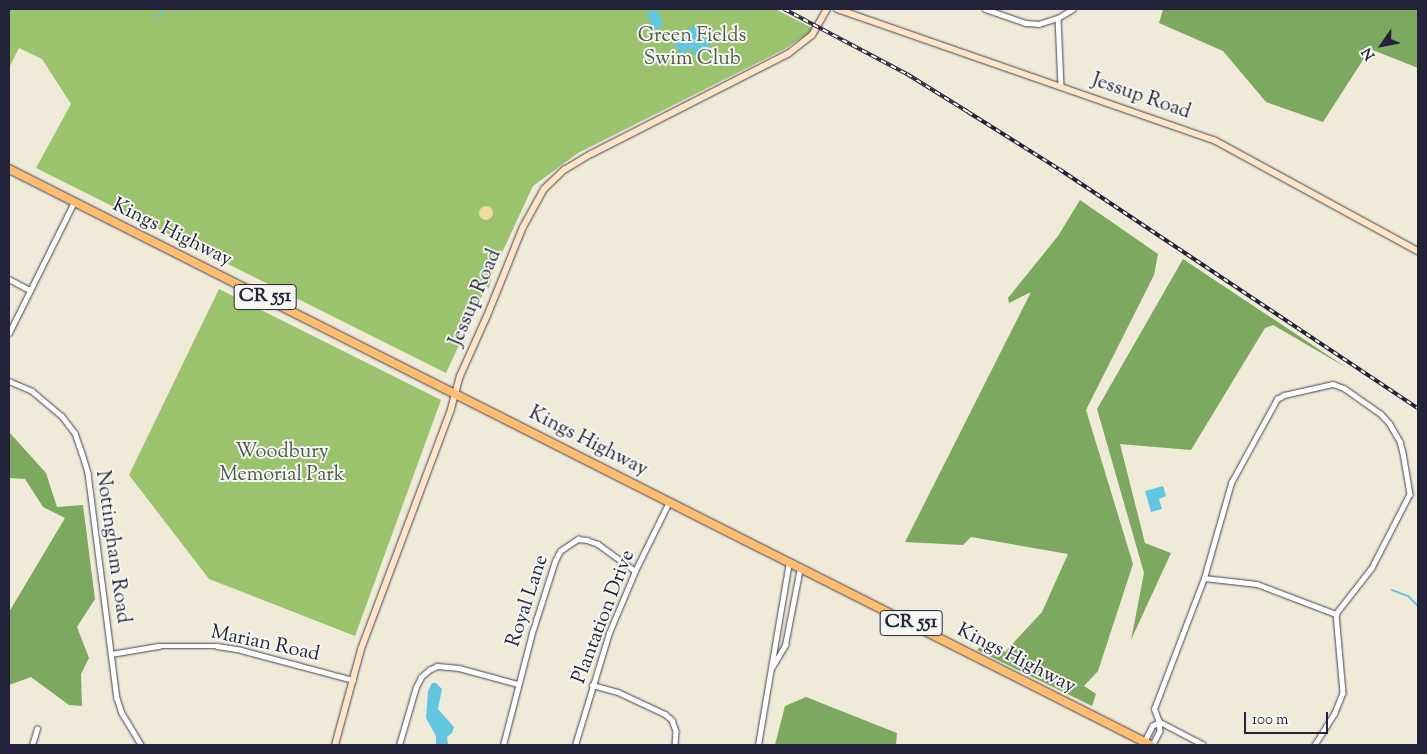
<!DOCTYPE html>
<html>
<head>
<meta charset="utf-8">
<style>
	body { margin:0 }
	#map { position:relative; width:1427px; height:754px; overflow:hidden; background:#efebd8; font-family:"Sorts Mill Goudy",serif }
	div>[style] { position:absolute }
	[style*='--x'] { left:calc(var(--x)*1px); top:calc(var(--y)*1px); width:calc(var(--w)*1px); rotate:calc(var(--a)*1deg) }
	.green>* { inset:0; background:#9bc26d }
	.forest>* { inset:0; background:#7ca860 }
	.sand>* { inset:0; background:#eeda9e }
	.round { border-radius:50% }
	.water>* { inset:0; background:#63c6e1 }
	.stream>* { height:2px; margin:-1px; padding:0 1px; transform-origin:1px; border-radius:1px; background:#63c6e1 }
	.roads { filter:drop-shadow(0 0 1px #414053) drop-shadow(0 0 1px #414053) }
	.street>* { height:4.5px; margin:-2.25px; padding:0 2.25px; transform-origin:2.25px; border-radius:2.25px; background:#fff }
	.secondary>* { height:6px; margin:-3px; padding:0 3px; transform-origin:3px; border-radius:3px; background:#fee4c5 }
	.primary>* { height:8px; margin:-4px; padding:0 4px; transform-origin:4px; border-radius:4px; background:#fdbc6f }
	.rail>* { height:4px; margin-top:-2px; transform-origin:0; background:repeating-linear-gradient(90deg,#f6f6f2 0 5.5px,#22223b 0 11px); box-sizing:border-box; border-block:1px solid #22223b }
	span { translate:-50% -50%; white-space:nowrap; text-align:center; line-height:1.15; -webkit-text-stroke:4px #f6f6f2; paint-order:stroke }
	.shield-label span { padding:1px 4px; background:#f6f6f2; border:1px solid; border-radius:4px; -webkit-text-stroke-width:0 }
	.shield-label { font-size:19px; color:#22223b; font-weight:700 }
	.park-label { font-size:20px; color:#4c5a4c }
	.street-label { font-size:20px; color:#22223b }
	.frame { position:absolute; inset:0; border:10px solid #22223b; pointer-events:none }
	.north { position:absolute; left:1357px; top:20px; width:50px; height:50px; -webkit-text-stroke:4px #f6f6f2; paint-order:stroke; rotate:237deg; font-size:14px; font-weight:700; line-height:20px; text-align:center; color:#22223b }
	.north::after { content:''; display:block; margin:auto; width:18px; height:22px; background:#22223b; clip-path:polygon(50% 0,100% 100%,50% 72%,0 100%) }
	.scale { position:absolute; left:1244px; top:712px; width:84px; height:22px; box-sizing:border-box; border:2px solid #22223b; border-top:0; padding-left:6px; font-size:15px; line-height:18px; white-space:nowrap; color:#22223b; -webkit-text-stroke:4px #f6f6f2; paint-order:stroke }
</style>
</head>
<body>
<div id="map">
	<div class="green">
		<i style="clip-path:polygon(9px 9px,775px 9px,814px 29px,785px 49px,578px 153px,533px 186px,493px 272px,489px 288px,486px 287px,446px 373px,36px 168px,71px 104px,42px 59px,19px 48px,9px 68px)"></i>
		<i style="clip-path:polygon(219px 289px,441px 400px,355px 636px,209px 579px,129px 475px)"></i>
	</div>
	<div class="forest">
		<i style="clip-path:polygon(1163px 9px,1418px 9px,1418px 68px,1370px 49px,1323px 122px,1266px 102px,1223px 51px,1159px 23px)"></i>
		<i style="clip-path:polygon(1080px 200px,1158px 254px,1154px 275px,1086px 410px,1133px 564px,1098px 671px,1084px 686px,1096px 694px,1092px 706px,977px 650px,986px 641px,1005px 652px,1042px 612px,1068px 554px,971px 537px,963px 545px,905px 542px,1031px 292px,1009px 303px,1008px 298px,1058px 236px)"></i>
		<i style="clip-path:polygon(1183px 259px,1347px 368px,1273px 325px,1265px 328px,1191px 450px,1120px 444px,1145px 543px,1171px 553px,1131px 640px,1144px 573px,1097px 409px)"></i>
		<i style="clip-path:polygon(9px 432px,46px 473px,57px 507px,83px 505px,95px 599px,77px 627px,89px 658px,81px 674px,82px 706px,69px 705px,31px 677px,9px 685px,9px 612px,65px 518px,43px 507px,25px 479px,9px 478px)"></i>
		<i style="clip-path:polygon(806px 697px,897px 733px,896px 745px,775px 745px,785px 706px)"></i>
	</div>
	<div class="sand">
		<i class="round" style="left:479px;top:206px;width:14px;height:14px"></i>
	</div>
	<div class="water">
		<i style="clip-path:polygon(656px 9px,664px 25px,655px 30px,646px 14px)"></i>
		<i style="clip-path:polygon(698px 24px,711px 50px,696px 57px,691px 49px,680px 54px,671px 37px)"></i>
		<i style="clip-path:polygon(1163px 486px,1166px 496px,1159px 499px,1162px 509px,1151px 512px,1145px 491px)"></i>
		<i style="clip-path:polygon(432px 683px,436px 683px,442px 689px,438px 709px,454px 727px,452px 733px,447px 737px,448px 745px,436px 745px,436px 736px,426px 718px,428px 691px)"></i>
	</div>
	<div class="stream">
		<i style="--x:159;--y:17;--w:9;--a:-69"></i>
		<i style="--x:1392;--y:590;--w:17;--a:21"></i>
		<i style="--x:1408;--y:596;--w:14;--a:45"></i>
	</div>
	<div class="roads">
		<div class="street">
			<i style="--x:985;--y:9;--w:43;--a:18.9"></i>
			<i style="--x:1026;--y:23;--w:13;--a:4"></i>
			<i style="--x:1039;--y:24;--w:20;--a:-18"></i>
			<i style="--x:1058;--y:18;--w:17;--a:-31"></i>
			<i style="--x:1058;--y:18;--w:69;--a:87.5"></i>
			<i style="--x:9;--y:279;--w:24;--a:28"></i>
			<i style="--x:9;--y:333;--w:146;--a:-63.6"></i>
			<i style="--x:9;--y:381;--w:25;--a:23"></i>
			<i style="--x:32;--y:391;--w:39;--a:40"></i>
			<i style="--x:62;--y:416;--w:21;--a:53"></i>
			<i style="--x:75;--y:433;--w:21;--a:71"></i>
			<i style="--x:82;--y:453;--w:21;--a:73"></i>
			<i style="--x:88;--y:473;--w:227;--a:82.7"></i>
			<i style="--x:117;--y:698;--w:16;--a:72"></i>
			<i style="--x:122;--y:713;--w:37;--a:59"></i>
			<i style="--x:1204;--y:578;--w:53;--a:6.5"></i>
			<i style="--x:1257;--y:584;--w:85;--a:20.8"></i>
			<i style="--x:111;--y:654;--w:49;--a:-9.5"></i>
			<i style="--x:159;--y:646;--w:58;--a:0"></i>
			<i style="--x:217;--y:646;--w:24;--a:9"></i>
			<i style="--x:241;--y:650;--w:116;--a:15"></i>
			<i style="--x:772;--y:667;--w:26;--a:-59"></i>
			<i style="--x:785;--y:645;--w:78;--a:-79"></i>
			<i style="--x:592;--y:685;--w:27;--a:15"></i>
			<i style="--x:618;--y:692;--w:52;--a:25.1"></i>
			<i style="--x:665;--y:714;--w:9;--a:41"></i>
			<i style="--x:672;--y:720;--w:12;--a:70"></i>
			<i style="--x:676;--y:731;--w:14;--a:94"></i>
			<i style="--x:1144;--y:742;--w:18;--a:-63"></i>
			<i style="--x:1152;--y:726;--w:8;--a:-30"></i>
			<i style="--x:1159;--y:722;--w:9;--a:84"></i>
			<i style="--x:1160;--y:731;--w:16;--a:117"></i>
			<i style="--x:32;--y:745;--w:17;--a:-73"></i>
			<i style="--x:399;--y:745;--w:60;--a:-73.7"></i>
			<i style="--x:416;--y:687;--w:11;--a:-63"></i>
			<i style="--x:421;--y:677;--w:11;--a:-41"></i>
			<i style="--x:429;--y:670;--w:9;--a:-27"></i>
			<i style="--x:437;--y:666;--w:22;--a:5"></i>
			<i style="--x:459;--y:668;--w:61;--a:15.2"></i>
			<i style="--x:503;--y:745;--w:116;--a:-75.5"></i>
			<i style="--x:532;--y:633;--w:76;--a:-72.3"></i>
			<i style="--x:555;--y:561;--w:11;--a:-63"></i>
			<i style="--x:560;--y:551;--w:22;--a:-34"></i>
			<i style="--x:578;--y:539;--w:9;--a:6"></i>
			<i style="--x:587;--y:540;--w:12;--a:20"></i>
			<i style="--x:598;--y:544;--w:46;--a:36.1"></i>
			<i style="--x:575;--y:745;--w:117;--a:-73.1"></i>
			<i style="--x:609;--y:633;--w:67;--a:-67.2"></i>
			<i style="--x:635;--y:571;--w:77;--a:-63.8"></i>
			<i style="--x:758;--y:745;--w:186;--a:-80.4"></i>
			<i style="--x:1203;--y:745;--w:50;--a:-152.4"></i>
			<i style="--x:1159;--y:722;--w:14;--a:-111"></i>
			<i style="--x:1154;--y:709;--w:140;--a:-69.1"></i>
			<i style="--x:1204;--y:578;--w:99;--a:-74.1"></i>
			<i style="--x:1231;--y:483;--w:96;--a:-61.3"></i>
			<i style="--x:1277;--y:399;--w:8;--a:-30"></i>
			<i style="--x:1284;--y:395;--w:50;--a:-12.7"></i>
			<i style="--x:1333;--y:384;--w:12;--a:20"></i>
			<i style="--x:1344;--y:388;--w:45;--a:35.1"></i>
			<i style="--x:1381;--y:414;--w:13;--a:48"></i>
			<i style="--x:1390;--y:424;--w:20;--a:60"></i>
			<i style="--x:1400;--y:441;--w:12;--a:76"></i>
			<i style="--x:1403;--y:453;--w:42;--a:80.3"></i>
			<i style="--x:1410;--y:494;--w:83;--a:117.2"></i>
			<i style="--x:1372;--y:568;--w:58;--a:128"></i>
			<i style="--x:1336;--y:614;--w:79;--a:84.9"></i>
			<i style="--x:1343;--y:693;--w:22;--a:112"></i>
			<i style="--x:1335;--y:713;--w:38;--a:122"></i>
		</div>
		<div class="secondary">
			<i style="--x:837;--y:9;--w:399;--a:19.2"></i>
			<i style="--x:1214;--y:140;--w:232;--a:28.6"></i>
			<i style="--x:335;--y:745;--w:99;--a:-74.8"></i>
			<i style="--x:361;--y:649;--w:256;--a:-69.4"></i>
			<i style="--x:451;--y:409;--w:34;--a:-75"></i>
			<i style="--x:460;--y:376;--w:66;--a:-65.8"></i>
			<i style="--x:487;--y:316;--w:96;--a:-68"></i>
			<i style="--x:523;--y:227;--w:43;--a:-61.1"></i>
			<i style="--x:544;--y:189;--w:28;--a:-44"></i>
			<i style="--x:564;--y:170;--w:31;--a:-31"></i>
			<i style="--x:591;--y:154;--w:222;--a:-27"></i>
			<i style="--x:789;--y:53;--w:29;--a:-38"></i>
			<i style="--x:812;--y:35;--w:30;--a:-60"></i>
		</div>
		<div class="primary">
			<i style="--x:9;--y:169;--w:1279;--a:26.77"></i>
		</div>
	</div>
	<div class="rail">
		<i style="--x:784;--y:9;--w:139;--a:27.9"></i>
		<i style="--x:907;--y:74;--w:72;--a:31.9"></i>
		<i style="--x:968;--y:112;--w:107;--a:32.1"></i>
		<i style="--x:1059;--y:169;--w:431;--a:33.7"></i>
	</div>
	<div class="shield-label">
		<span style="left:265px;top:297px">CR 551</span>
		<span style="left:911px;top:623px">CR 551</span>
	</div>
	<div class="park-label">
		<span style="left:692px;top:48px">Green Fields<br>Swim Club</span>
		<span style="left:282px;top:464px">Woodbury<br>Memorial Park</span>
	</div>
	<div class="street-label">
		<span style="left:1141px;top:97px;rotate:19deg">Jessup Road</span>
		<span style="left:172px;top:233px;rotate:26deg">Kings Highway</span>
		<span style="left:476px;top:298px;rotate:-67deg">Jessup Road</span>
		<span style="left:588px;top:442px;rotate:27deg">Kings Highway</span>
		<span style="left:112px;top:547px;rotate:82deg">Nottingham Road</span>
		<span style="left:528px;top:601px;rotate:-72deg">Royal Lane</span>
		<span style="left:604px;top:617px;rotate:-69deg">Plantation Drive</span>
		<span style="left:265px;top:644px;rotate:12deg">Marian Road</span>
		<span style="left:1016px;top:659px;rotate:27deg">Kings Highway</span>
	</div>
	<div class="frame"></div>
	<div class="north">N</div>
	<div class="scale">100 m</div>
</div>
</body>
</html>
